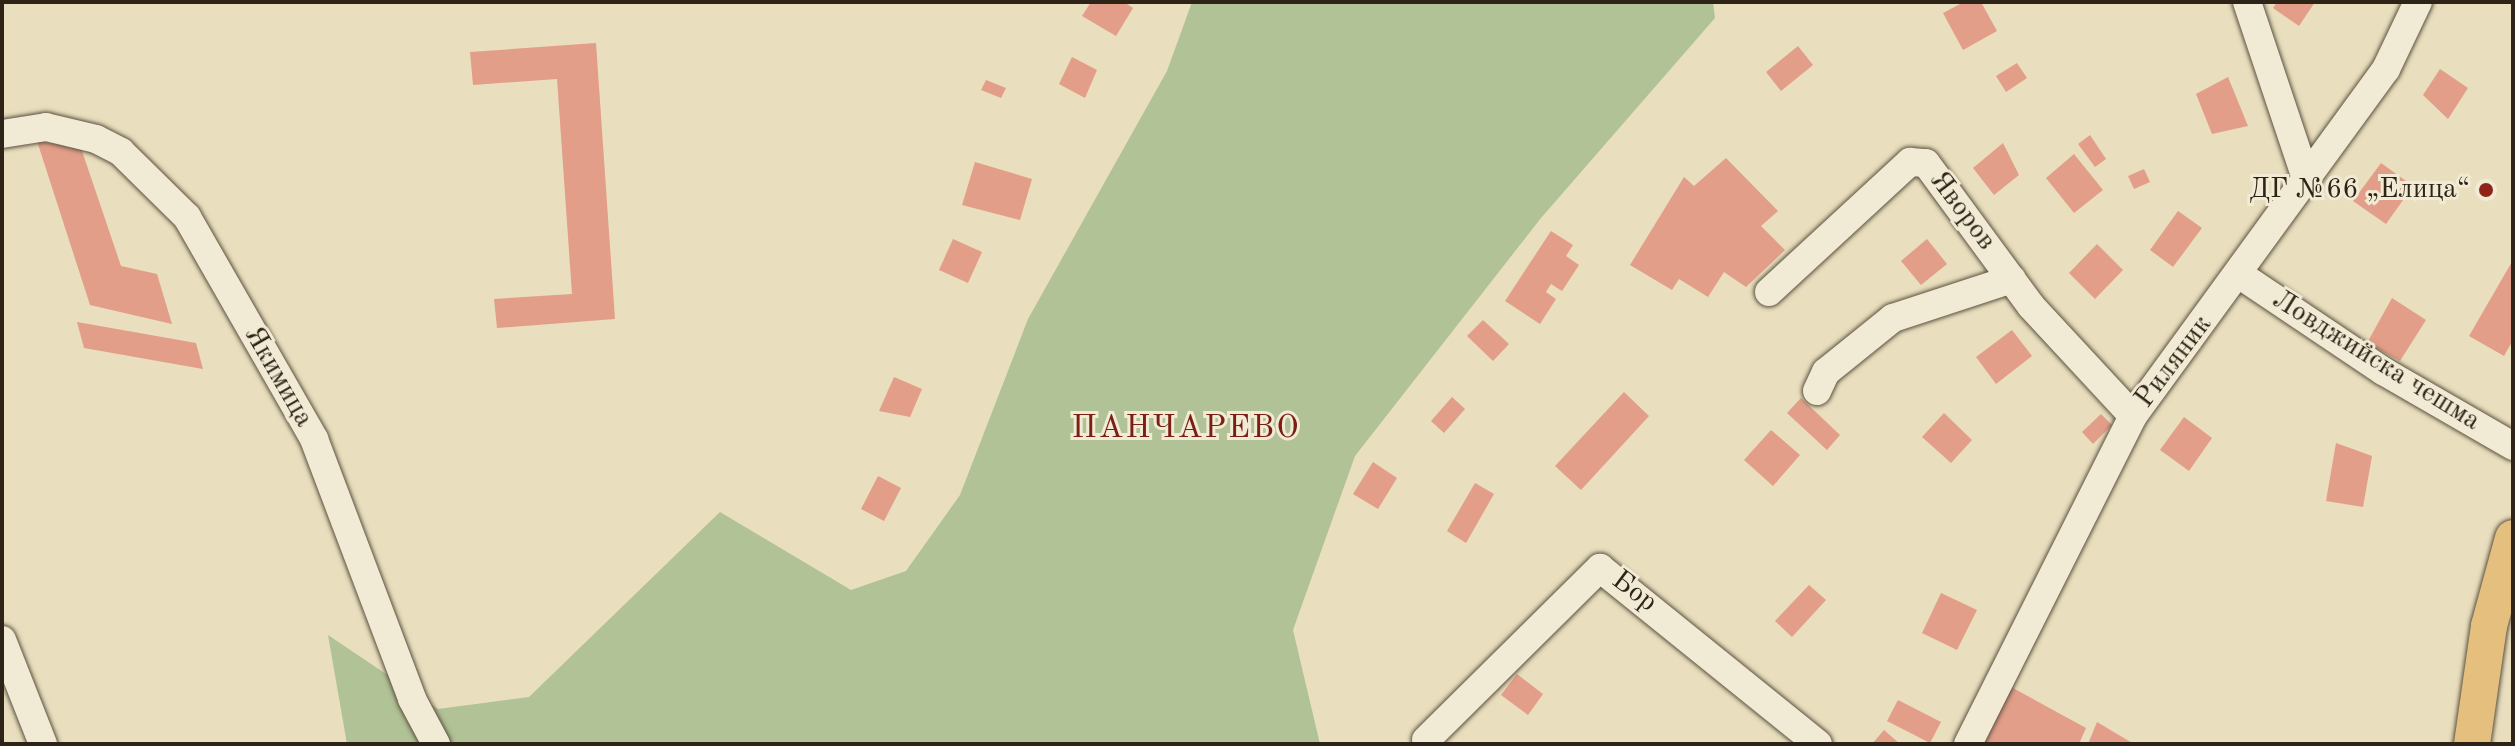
<!DOCTYPE html>
<html>
<head>
<meta charset="utf-8">
<style>
	body { margin:0 }
	#map { position:relative; width:2515px; height:746px; overflow:hidden; background:#e9debd; font-family:"Old Standard TT",serif }
	div>[style] { position:absolute }
	[style*='--x'] { left:calc(var(--x)*1px); top:calc(var(--y)*1px); width:calc(var(--w)*1px); rotate:calc(var(--a)*1deg) }
	.green>* { inset:0; background:#b0c296 }
	.building>* { inset:0; background:#e29e88 }
	.roads { filter:drop-shadow(0 0 2px #5c5240) drop-shadow(0 0 2px #5c5240) }
	.minor>* { height:28px; margin:-14px; padding:0 14px; transform-origin:14px; border-radius:14px; background:#f1ead4 }
	.major>* { height:36px; margin:-18px; padding:0 18px; transform-origin:18px; border-radius:18px; background:#e4bf7e }
	.dots>* { width:22px; height:22px; translate:-50% -50%; box-sizing:border-box; border:4px solid #f1ead4; border-radius:50% }
	span { translate:-50% -50%; white-space:nowrap; text-align:center; line-height:1.15; -webkit-text-stroke:6px #f1ead4; paint-order:stroke }
	.poi-label { font-size:28px; color:#2d2316 }
	.right { translate:-100% -50%; text-align:right }
	.street-label { font-size:28px; color:#2d2316 }
	.quarter-label { font-size:32px; color:#7a1f14; letter-spacing:2px }
	.frame { position:absolute; inset:0; border:4px solid #2d2316; pointer-events:none }
</style>
</head>
<body>
<div id="map">
	<div class="green">
		<i style="clip-path:polygon(1192px 2px,1713px 2px,1715px 18px,1541px 218px,1355px 456px,1293px 630px,1320px 744px,347px 744px,328px 635px,438px 709px,529px 697px,720px 512px,851px 590px,906px 571px,960px 495px,1028px 319px,1167px 71px)"></i>
	</div>
	<div class="building">
		<i style="clip-path:polygon(1091px 2px,1124px 2px,1133px 8px,1116px 36px,1082px 16px)"></i>
		<i style="clip-path:polygon(1964px 2px,1981px 2px,1997px 31px,1963px 50px,1943px 13px)"></i>
		<i style="clip-path:polygon(2277px 2px,2315px 2px,2299px 26px,2273px 8px)"></i>
		<i style="clip-path:polygon(596px 43px,615px 319px,497px 328px,494px 299px,572px 294px,557px 79px,473px 85px,470px 52px)"></i>
		<i style="clip-path:polygon(1798px 46px,1813px 65px,1781px 91px,1766px 72px)"></i>
		<i style="clip-path:polygon(1072px 57px,1097px 70px,1085px 98px,1059px 84px)"></i>
		<i style="clip-path:polygon(2017px 63px,2027px 78px,2006px 92px,1996px 76px)"></i>
		<i style="clip-path:polygon(2440px 69px,2468px 88px,2448px 119px,2423px 95px)"></i>
		<i style="clip-path:polygon(2228px 77px,2248px 126px,2212px 134px,2196px 94px)"></i>
		<i style="clip-path:polygon(986px 80px,1006px 88px,1001px 98px,981px 90px)"></i>
		<i style="clip-path:polygon(2090px 135px,2106px 159px,2095px 167px,2078px 144px)"></i>
		<i style="clip-path:polygon(37px 141px,81px 148px,121px 266px,157px 274px,172px 324px,90px 305px)"></i>
		<i style="clip-path:polygon(2003px 143px,2019px 175px,1994px 195px,1973px 168px)"></i>
		<i style="clip-path:polygon(2074px 154px,2103px 190px,2074px 213px,2046px 178px)"></i>
		<i style="clip-path:polygon(1726px 158px,1778px 211px,1761px 226px,1785px 250px,1746px 287px,1724px 272px,1708px 297px,1679px 279px,1672px 290px,1630px 265px,1684px 177px,1694px 186px)"></i>
		<i style="clip-path:polygon(975px 162px,1032px 179px,1020px 220px,962px 205px)"></i>
		<i style="clip-path:polygon(2381px 163px,2413px 186px,2386px 224px,2353px 201px)"></i>
		<i style="clip-path:polygon(2144px 169px,2150px 182px,2134px 189px,2128px 176px)"></i>
		<i style="clip-path:polygon(2178px 211px,2202px 228px,2173px 267px,2150px 250px)"></i>
		<i style="clip-path:polygon(1551px 231px,1573px 245px,1566px 256px,1579px 265px,1562px 291px,1551px 284px,1546px 292px,1556px 299px,1540px 324px,1505px 301px)"></i>
		<i style="clip-path:polygon(953px 239px,982px 252px,968px 283px,939px 270px)"></i>
		<i style="clip-path:polygon(1927px 239px,1947px 264px,1921px 285px,1901px 261px)"></i>
		<i style="clip-path:polygon(2097px 244px,2123px 270px,2095px 299px,2069px 273px)"></i>
		<i style="clip-path:polygon(2513px 260px,2513px 340px,2504px 356px,2469px 336px)"></i>
		<i style="clip-path:polygon(2392px 298px,2426px 320px,2400px 361px,2367px 343px)"></i>
		<i style="clip-path:polygon(1483px 320px,1509px 344px,1493px 361px,1467px 336px)"></i>
		<i style="clip-path:polygon(77px 322px,196px 343px,203px 369px,84px 348px)"></i>
		<i style="clip-path:polygon(2012px 330px,2032px 356px,1996px 384px,1976px 357px)"></i>
		<i style="clip-path:polygon(894px 377px,922px 389px,910px 417px,879px 411px)"></i>
		<i style="clip-path:polygon(1624px 392px,1649px 416px,1581px 490px,1555px 466px)"></i>
		<i style="clip-path:polygon(1452px 397px,1465px 409px,1444px 433px,1431px 421px)"></i>
		<i style="clip-path:polygon(1801px 398px,1840px 435px,1827px 450px,1787px 413px)"></i>
		<i style="clip-path:polygon(1944px 413px,1972px 440px,1951px 463px,1922px 437px)"></i>
		<i style="clip-path:polygon(2101px 414px,2112px 425px,2093px 444px,2082px 432px)"></i>
		<i style="clip-path:polygon(2184px 417px,2212px 438px,2189px 471px,2160px 450px)"></i>
		<i style="clip-path:polygon(1771px 430px,1800px 455px,1773px 486px,1744px 460px)"></i>
		<i style="clip-path:polygon(2336px 443px,2372px 456px,2363px 507px,2326px 501px)"></i>
		<i style="clip-path:polygon(1373px 462px,1397px 478px,1378px 509px,1353px 494px)"></i>
		<i style="clip-path:polygon(878px 476px,901px 488px,884px 521px,861px 509px)"></i>
		<i style="clip-path:polygon(1475px 483px,1494px 494px,1466px 543px,1447px 531px)"></i>
		<i style="clip-path:polygon(1809px 585px,1826px 600px,1792px 637px,1775px 621px)"></i>
		<i style="clip-path:polygon(1941px 593px,1977px 610px,1957px 650px,1922px 633px)"></i>
		<i style="clip-path:polygon(1517px 674px,1543px 694px,1528px 715px,1501px 695px)"></i>
		<i style="clip-path:polygon(2002px 682px,2086px 728px,2079px 744px,1974px 744px)"></i>
		<i style="clip-path:polygon(1898px 700px,1941px 722px,1930px 743px,1887px 721px)"></i>
		<i style="clip-path:polygon(2097px 722px,2134px 744px,2088px 744px)"></i>
		<i style="clip-path:polygon(1884px 730px,1900px 744px,1872px 744px)"></i>
	</div>
	<div class="roads">
		<div class="minor">
			<i style="--x:2247;--y:2;--w:189;--a:71.5"></i>
			<i style="--x:2;--y:134;--w:45;--a:-9"></i>
			<i style="--x:46;--y:127;--w:51;--a:13.5"></i>
			<i style="--x:96;--y:139;--w:28;--a:27"></i>
			<i style="--x:121;--y:152;--w:93;--a:44.6"></i>
			<i style="--x:187;--y:217;--w:256;--a:60.2"></i>
			<i style="--x:314;--y:439;--w:278;--a:69.3"></i>
			<i style="--x:412;--y:699;--w:51;--a:61.9"></i>
			<i style="--x:2240;--y:275;--w:172;--a:33.9"></i>
			<i style="--x:2383;--y:371;--w:150;--a:30"></i>
			<i style="--x:1769;--y:292;--w:192;--a:-42.7"></i>
			<i style="--x:1910;--y:162;--w:16;--a:4"></i>
			<i style="--x:1926;--y:163;--w:177;--a:53.7"></i>
			<i style="--x:2031;--y:306;--w:150;--a:47.2"></i>
			<i style="--x:1817;--y:391;--w:21;--a:-65"></i>
			<i style="--x:1826;--y:372;--w:86;--a:-38.9"></i>
			<i style="--x:1893;--y:318;--w:125;--a:-18.1"></i>
			<i style="--x:2;--y:640;--w:112;--a:68.5"></i>
			<i style="--x:1426;--y:740;--w:245;--a:-44.7"></i>
			<i style="--x:1600;--y:568;--w:280;--a:38.9"></i>
			<i style="--x:1968;--y:744;--w:367;--a:-63.3"></i>
			<i style="--x:2133;--y:416;--w:429;--a:-53.9"></i>
			<i style="--x:2386;--y:69;--w:74;--a:-64.5"></i>
		</div>
		<div class="major">
			<i style="--x:2472;--y:744;--w:119;--a:-81.8"></i>
			<i style="--x:2489;--y:626;--w:91;--a:-74.7"></i>
		</div>
	</div>
	<div class="dots">
		<i style="left:2486px;top:190px;background:#8f2418"></i>
	</div>
	<div class="poi-label">
		<span class="right" style="left:2470px;top:190px">ДГ №66 „Елица“</span>
	</div>
	<div class="street-label">
		<span style="left:1962px;top:211px;rotate:53deg">Яворов</span>
		<span style="left:2376px;top:361px;rotate:32deg">Ловджийска чешма</span>
		<span style="left:2174px;top:362px;rotate:-53deg">Риляник</span>
		<span style="left:278px;top:377px;rotate:60deg">Якимица</span>
		<span style="left:1634px;top:592px;rotate:37deg">Бор</span>
	</div>
	<div class="quarter-label">
		<span style="left:1186px;top:429px">ПАНЧАРЕВО</span>
	</div>
	<div class="frame"></div>
</div>
</body>
</html>
